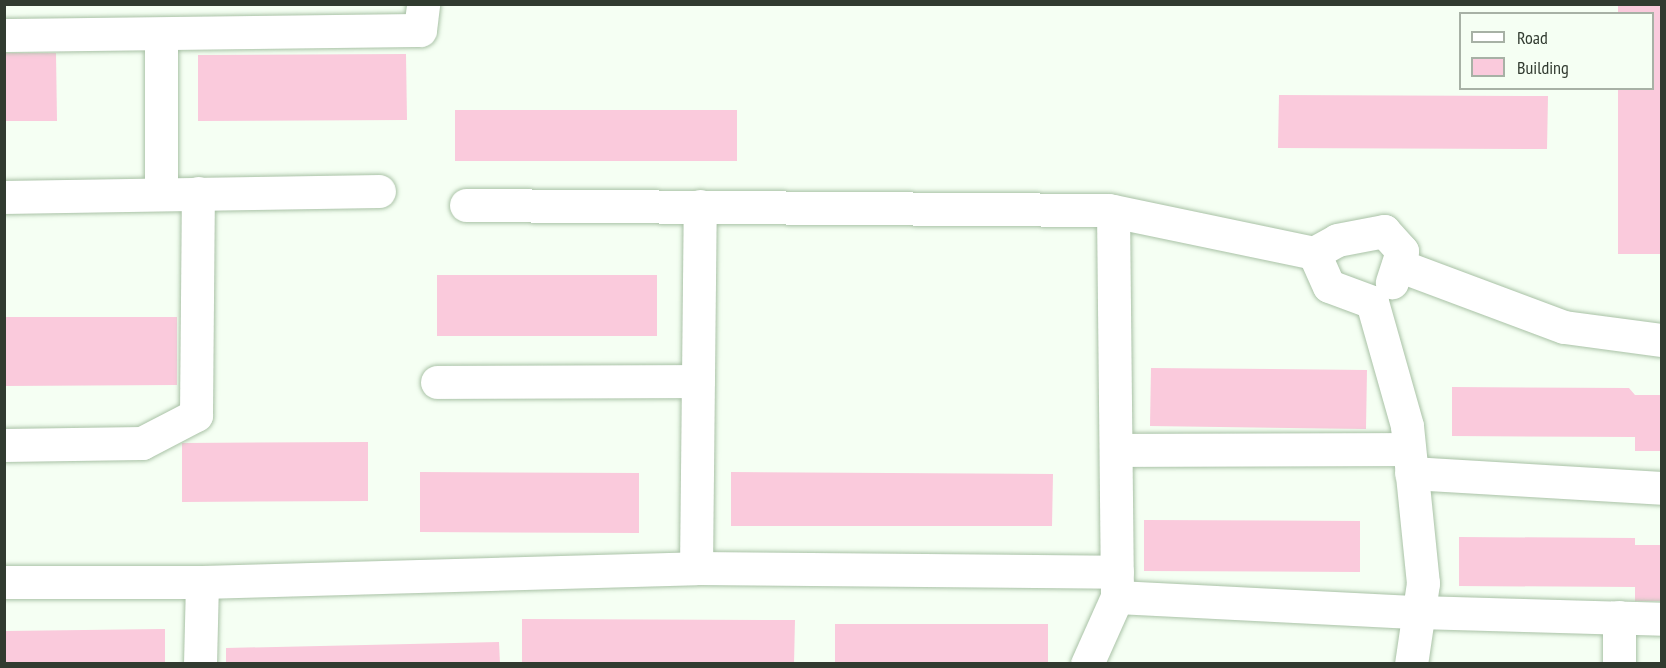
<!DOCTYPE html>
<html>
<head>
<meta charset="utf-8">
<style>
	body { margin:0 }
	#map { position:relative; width:1666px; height:668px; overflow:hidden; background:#f5fff3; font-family:"PT Sans Narrow",sans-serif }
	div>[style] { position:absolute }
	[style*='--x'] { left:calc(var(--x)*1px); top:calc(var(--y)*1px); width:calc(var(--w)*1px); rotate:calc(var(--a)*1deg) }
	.building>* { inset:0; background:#facadc }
	.roads { filter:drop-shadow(0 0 2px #a9c2a6) drop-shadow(0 0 2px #a9c2a6) }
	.minor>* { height:33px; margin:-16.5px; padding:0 16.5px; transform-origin:16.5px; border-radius:16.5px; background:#fff }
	span { translate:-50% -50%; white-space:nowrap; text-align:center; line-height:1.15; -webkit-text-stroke:4.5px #f5fff3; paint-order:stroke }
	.frame { position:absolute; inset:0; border:6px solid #313b30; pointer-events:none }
	.legend { position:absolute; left:1459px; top:12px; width:195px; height:78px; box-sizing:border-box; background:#f5fff3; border:2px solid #a7b1a5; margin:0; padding:8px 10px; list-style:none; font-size:18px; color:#313b30 }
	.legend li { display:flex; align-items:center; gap:12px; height:30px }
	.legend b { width:30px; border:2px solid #a7b1a5 }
</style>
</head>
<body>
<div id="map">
	<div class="building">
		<i style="clip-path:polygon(1618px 4px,1662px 4px,1662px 254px,1618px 254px,1618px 88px,1652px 88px,1652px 14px,1618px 14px)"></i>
		<i style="clip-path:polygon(4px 53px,56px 53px,57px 121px,4px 121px)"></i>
		<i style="clip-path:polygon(406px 54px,407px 120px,198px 121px,198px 55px)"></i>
		<i style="clip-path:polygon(1279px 95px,1548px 96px,1547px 149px,1278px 148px)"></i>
		<i style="clip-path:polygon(455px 110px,737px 110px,737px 161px,455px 161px)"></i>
		<i style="clip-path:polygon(437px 275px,657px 275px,657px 336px,437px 336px)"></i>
		<i style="clip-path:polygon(4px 317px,177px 317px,177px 385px,4px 386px)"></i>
		<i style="clip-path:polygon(1151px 368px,1367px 370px,1366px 429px,1150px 426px)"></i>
		<i style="clip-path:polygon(1452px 387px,1629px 388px,1635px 395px,1662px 395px,1662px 451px,1635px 451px,1635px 437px,1452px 436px)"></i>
		<i style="clip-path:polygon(368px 442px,368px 501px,182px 502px,182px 443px)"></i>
		<i style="clip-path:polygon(420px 472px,639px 473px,639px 533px,420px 532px)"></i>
		<i style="clip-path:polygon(731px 472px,1053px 474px,1052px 526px,731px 526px)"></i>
		<i style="clip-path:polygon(1144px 520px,1360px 521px,1360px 572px,1144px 571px)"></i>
		<i style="clip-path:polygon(1459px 537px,1635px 538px,1635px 545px,1662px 545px,1662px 601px,1635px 601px,1635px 587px,1459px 586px)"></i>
		<i style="clip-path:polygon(522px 619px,795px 620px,794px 664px,522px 664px)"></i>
		<i style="clip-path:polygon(835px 624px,1048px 624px,1048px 664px,835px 664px)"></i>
		<i style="clip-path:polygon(165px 629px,165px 664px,4px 664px,4px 631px)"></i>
		<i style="clip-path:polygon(499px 642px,500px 664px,226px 664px,226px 648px)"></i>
	</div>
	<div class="roads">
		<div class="minor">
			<i style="--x:4;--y:35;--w:416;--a:-0.7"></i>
			<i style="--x:420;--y:30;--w:26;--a:-83"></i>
			<i style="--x:161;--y:36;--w:158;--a:90"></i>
			<i style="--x:4;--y:197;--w:375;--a:-0.9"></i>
			<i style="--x:466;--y:205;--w:642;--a:0.45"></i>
			<i style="--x:1108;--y:210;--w:210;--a:11.8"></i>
			<i style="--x:1314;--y:253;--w:36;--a:66"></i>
			<i style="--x:1329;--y:286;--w:46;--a:20.4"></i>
			<i style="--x:1372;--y:302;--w:129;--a:74.2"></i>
			<i style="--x:1407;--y:426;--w:158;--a:84.2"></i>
			<i style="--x:1423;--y:583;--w:82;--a:98.4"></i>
			<i style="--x:1113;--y:211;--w:386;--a:89.4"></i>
			<i style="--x:1117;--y:597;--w:301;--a:2.9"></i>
			<i style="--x:1418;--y:612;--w:244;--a:1.6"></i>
			<i style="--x:1314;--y:253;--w:26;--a:-29"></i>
			<i style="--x:1337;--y:240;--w:48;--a:-10.8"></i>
			<i style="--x:1384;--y:231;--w:27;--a:48"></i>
			<i style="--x:1402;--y:251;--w:33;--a:108"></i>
			<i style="--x:1398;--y:265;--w:177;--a:20.5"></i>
			<i style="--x:1564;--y:327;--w:99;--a:7.6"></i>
			<i style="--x:437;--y:382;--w:261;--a:-0.2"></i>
			<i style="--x:4;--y:445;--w:138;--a:-0.8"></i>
			<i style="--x:142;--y:443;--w:61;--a:-27.4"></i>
			<i style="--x:196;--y:415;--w:222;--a:-89.5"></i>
			<i style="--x:1116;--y:450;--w:293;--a:-0.2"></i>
			<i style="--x:1411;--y:473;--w:251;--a:3.4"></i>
			<i style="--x:696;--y:568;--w:362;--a:-89.4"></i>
			<i style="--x:4;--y:582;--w:198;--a:0"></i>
			<i style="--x:202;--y:582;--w:494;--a:-1.6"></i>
			<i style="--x:696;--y:568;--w:421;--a:0.5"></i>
			<i style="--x:200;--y:664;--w:82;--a:-88.6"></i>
			<i style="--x:1087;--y:664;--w:73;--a:-65.9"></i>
			<i style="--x:1619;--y:664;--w:47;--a:-90"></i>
		</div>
	</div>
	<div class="frame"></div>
	<ul class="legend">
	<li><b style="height:8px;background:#fff"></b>Road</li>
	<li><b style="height:16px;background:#facadc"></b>Building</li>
	</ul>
</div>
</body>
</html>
